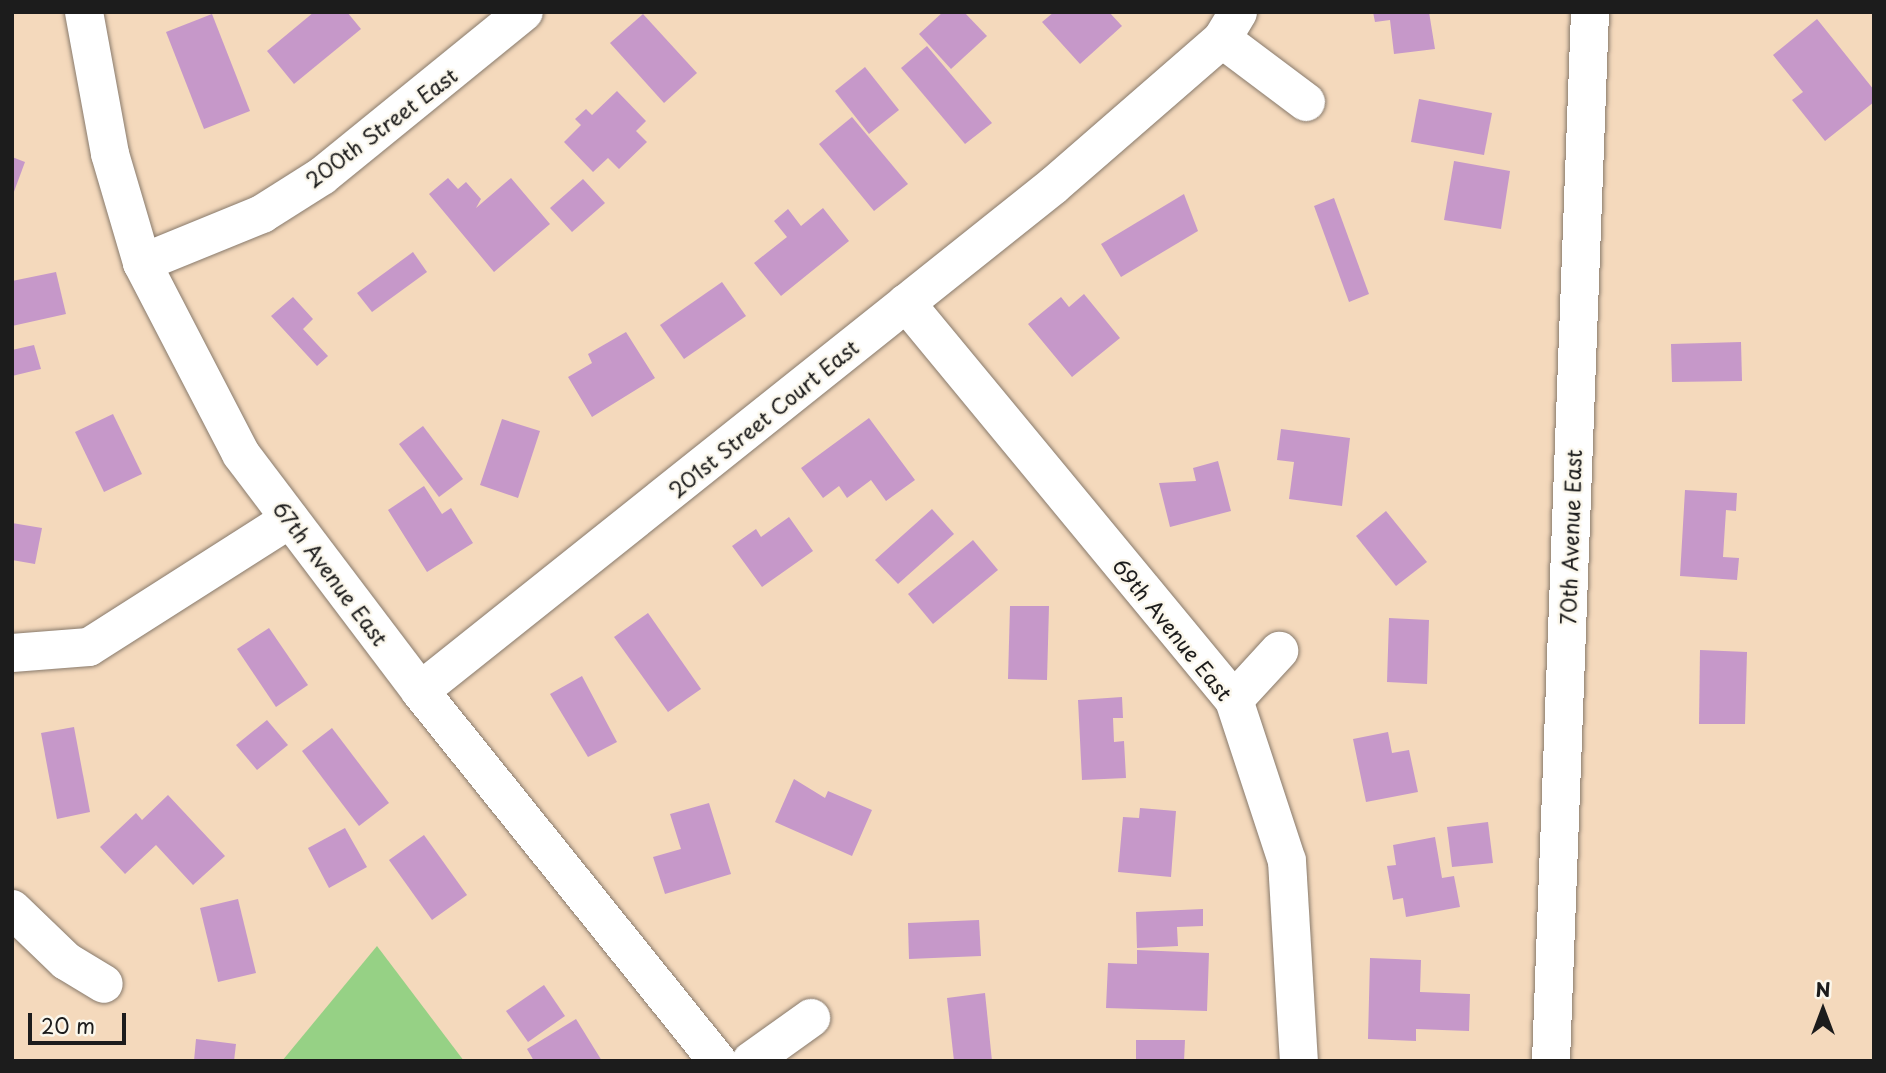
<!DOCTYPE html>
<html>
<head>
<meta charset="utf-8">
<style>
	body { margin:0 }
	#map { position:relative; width:1886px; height:1073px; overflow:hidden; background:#f4d9bc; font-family:"Playpen Sans",sans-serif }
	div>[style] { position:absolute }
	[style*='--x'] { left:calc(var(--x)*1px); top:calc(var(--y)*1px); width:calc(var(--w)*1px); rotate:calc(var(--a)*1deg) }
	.green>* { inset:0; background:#96d185 }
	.building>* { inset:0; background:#c698c9 }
	.roads { filter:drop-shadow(0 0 2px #887a6c) drop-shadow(0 0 2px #887a6c) }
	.minor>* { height:38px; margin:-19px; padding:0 19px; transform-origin:19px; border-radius:19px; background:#fff }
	span { translate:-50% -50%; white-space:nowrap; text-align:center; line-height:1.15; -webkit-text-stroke:5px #fbf7ec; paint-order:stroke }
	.street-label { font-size:21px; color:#1c1c1c }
	.frame { position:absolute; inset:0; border:14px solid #1c1c1c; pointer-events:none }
	.north { position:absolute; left:1788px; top:975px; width:70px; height:70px; -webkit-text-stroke:5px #fbf7ec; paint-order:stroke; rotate:0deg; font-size:19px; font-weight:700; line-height:28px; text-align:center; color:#1c1c1c }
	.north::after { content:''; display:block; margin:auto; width:24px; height:32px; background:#1c1c1c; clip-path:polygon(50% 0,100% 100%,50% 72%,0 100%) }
	.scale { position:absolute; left:28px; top:1013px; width:98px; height:32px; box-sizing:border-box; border:4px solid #1c1c1c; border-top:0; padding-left:9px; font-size:21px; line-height:24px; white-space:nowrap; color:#1c1c1c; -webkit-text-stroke:5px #fbf7ec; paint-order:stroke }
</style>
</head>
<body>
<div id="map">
	<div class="green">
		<i style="clip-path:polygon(377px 946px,464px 1061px,282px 1061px)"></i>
	</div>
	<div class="building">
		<i style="clip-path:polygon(314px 12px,347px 12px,361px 29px,294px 84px,267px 51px)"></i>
		<i style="clip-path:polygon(943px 12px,964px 12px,987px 36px,951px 69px,919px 34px)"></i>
		<i style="clip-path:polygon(1054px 12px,1109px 12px,1122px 26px,1080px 64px,1042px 22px)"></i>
		<i style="clip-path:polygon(1373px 12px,1429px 12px,1435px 49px,1394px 54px,1390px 20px,1375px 22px)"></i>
		<i style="clip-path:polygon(212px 14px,250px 111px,204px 129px,166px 32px)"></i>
		<i style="clip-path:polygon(643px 14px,697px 73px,664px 103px,610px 43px)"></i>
		<i style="clip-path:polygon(1817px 19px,1874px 90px,1874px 102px,1825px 141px,1792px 100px,1803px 92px,1773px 55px)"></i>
		<i style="clip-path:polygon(927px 46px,992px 123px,965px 144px,901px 68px)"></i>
		<i style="clip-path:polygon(865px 67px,899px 110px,869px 134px,835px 91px)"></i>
		<i style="clip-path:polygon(617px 91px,646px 121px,636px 131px,647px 142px,619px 169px,608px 158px,593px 172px,564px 142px,581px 125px,575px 119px,586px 109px,592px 115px)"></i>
		<i style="clip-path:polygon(1419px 99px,1492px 113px,1484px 155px,1411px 142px)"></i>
		<i style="clip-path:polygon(852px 117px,908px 184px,874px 211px,819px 144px)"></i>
		<i style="clip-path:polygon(12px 157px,25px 162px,12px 197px)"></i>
		<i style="clip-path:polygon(1454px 161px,1510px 171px,1501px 229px,1444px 220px)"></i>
		<i style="clip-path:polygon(448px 178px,458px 189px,466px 182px,481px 199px,476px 208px,511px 178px,550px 224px,494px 272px,429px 194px)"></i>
		<i style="clip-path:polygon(583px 179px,605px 203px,572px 232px,550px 208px)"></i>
		<i style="clip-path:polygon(1184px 194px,1198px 231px,1121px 277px,1101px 244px)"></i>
		<i style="clip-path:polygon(1334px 198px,1369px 294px,1349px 302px,1314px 206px)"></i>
		<i style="clip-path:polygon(823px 208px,849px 241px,781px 296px,754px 263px,787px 237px,774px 221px,788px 209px,801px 226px)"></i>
		<i style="clip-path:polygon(413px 252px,427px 272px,372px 312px,357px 293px)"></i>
		<i style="clip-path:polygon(56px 272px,66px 314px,12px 326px,12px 281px)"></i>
		<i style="clip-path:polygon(722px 282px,746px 316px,684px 359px,660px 325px)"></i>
		<i style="clip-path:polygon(1084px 294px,1120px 338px,1072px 377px,1028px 324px,1061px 297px,1069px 307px)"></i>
		<i style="clip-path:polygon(293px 297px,313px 319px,303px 329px,328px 356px,317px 366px,271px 316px)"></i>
		<i style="clip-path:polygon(626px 332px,655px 378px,592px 417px,568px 377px,592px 363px,588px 354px)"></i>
		<i style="clip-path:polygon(1741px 342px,1742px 381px,1672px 382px,1671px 344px)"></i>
		<i style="clip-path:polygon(34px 345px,41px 369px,12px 376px,12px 350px)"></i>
		<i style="clip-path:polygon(113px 414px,142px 474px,104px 492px,75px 432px)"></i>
		<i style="clip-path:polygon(869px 418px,915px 480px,886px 501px,871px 480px,847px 498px,839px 486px,823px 498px,801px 468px)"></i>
		<i style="clip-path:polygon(502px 419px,540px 431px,518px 498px,480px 485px)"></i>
		<i style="clip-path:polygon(423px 426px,463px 479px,439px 497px,399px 444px)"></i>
		<i style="clip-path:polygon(1281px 429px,1350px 438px,1342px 506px,1289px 499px,1294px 462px,1277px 460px)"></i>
		<i style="clip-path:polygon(1218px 461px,1231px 511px,1170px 527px,1159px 483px,1196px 481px,1193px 468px)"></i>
		<i style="clip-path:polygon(424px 486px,442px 514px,451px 508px,473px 543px,427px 572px,388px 510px)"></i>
		<i style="clip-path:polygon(1685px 490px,1737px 493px,1736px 511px,1726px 510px,1723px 557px,1739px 558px,1737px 580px,1680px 576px)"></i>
		<i style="clip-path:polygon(932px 509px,954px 534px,898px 584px,875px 560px)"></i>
		<i style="clip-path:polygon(1386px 511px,1427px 562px,1396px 586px,1356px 536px)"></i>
		<i style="clip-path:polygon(789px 517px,813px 551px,762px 587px,732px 546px,756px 529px,761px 537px)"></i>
		<i style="clip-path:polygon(12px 523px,42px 528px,35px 564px,12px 560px)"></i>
		<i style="clip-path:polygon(973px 540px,998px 570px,933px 624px,908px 594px)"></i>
		<i style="clip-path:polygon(1010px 606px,1049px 606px,1047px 680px,1008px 679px)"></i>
		<i style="clip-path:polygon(648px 613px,701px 689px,668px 712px,614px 637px)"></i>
		<i style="clip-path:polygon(1389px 618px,1429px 620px,1427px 684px,1387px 682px)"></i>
		<i style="clip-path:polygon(269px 628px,308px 685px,276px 707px,237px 649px)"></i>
		<i style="clip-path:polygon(1700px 650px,1747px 652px,1745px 724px,1699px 724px)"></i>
		<i style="clip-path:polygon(582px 676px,617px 742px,588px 757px,550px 694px)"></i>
		<i style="clip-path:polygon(1122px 697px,1123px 718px,1113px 718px,1114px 742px,1124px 741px,1126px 778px,1082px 780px,1078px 700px)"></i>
		<i style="clip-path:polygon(267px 720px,288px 745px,257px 770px,236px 745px)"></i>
		<i style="clip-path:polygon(74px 727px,90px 812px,57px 819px,41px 733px)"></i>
		<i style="clip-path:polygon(332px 728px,389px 803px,359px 826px,302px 751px)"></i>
		<i style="clip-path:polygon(1388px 732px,1392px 753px,1409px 750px,1418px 792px,1366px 802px,1353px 739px)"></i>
		<i style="clip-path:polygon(794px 779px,825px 798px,828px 791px,872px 810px,852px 856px,775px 822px)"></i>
		<i style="clip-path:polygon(168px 795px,225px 856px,193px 885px,156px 845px,125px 874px,100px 847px,136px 813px,142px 820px)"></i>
		<i style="clip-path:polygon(709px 803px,731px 874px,665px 894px,653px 857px,681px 849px,670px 814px)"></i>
		<i style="clip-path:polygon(1140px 808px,1176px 811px,1171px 877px,1118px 872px,1123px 817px,1139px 818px)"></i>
		<i style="clip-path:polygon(1488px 822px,1493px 863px,1452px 867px,1447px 827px)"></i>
		<i style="clip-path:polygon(345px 828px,367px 867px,329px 888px,308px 848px)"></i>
		<i style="clip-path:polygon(424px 835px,467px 895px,432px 920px,389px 860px)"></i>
		<i style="clip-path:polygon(1435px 837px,1442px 878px,1454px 876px,1460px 907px,1406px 917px,1403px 898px,1393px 900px,1387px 866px,1396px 865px,1393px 845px)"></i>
		<i style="clip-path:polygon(238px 899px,256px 973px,218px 982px,200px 908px)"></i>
		<i style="clip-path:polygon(1203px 909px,1203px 926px,1177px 927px,1178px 946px,1137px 948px,1136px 912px)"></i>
		<i style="clip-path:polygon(979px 920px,981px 956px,909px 959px,908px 923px)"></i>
		<i style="clip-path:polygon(1137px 950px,1209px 953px,1207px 1011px,1106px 1008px,1108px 963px,1137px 964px)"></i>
		<i style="clip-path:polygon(1370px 958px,1421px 960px,1420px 992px,1470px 994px,1469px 1031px,1416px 1029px,1416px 1041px,1368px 1039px)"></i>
		<i style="clip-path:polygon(544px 985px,565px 1016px,528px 1042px,506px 1011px)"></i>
		<i style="clip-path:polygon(985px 993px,992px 1061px,954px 1061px,947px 998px)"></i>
		<i style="clip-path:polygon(576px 1019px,602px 1061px,534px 1061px,527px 1049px)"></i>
		<i style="clip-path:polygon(196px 1039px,236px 1044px,234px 1061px,194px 1061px)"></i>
		<i style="clip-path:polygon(1136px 1040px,1185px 1040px,1184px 1061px,1136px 1061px)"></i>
	</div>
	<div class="roads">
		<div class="minor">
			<i style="--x:84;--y:12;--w:144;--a:79.6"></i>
			<i style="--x:110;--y:154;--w:114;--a:73.6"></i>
			<i style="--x:142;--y:263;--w:215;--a:62.6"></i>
			<i style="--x:241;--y:454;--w:297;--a:52.9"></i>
			<i style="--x:420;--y:691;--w:475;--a:51.2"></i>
			<i style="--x:1222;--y:39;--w:105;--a:36.9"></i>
			<i style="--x:142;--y:263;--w:130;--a:-22.2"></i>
			<i style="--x:262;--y:214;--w:71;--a:-32.3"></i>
			<i style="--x:322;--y:176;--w:260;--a:-39.1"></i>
			<i style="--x:906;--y:303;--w:515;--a:50.44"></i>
			<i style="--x:1234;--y:700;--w:169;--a:71.8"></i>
			<i style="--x:1287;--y:861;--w:200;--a:86.6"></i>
			<i style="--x:12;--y:653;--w:77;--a:-4.5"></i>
			<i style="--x:89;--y:647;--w:238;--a:-32.5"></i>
			<i style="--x:420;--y:691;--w:810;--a:-38.58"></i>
			<i style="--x:1053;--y:186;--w:224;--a:-41"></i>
			<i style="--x:1222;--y:39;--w:31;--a:-59"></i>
			<i style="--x:1234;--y:700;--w:67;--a:-47.4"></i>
			<i style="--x:12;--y:909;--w:75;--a:43.9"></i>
			<i style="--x:66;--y:961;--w:44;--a:31.2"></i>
			<i style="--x:751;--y:1061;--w:74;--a:-35.6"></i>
			<i style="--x:1551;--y:1061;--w:1050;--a:-87.87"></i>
		</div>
	</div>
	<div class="street-label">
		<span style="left:381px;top:127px;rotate:-37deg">200th Street East</span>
		<span style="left:763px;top:418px;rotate:-39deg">201st Street Court East</span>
		<span style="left:1570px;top:537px;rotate:-88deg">70th Avenue East</span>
		<span style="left:331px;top:573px;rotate:53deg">67th Avenue East</span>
		<span style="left:1173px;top:629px;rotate:51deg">69th Avenue East</span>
	</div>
	<div class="frame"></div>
	<div class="north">N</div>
	<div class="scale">20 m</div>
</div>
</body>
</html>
